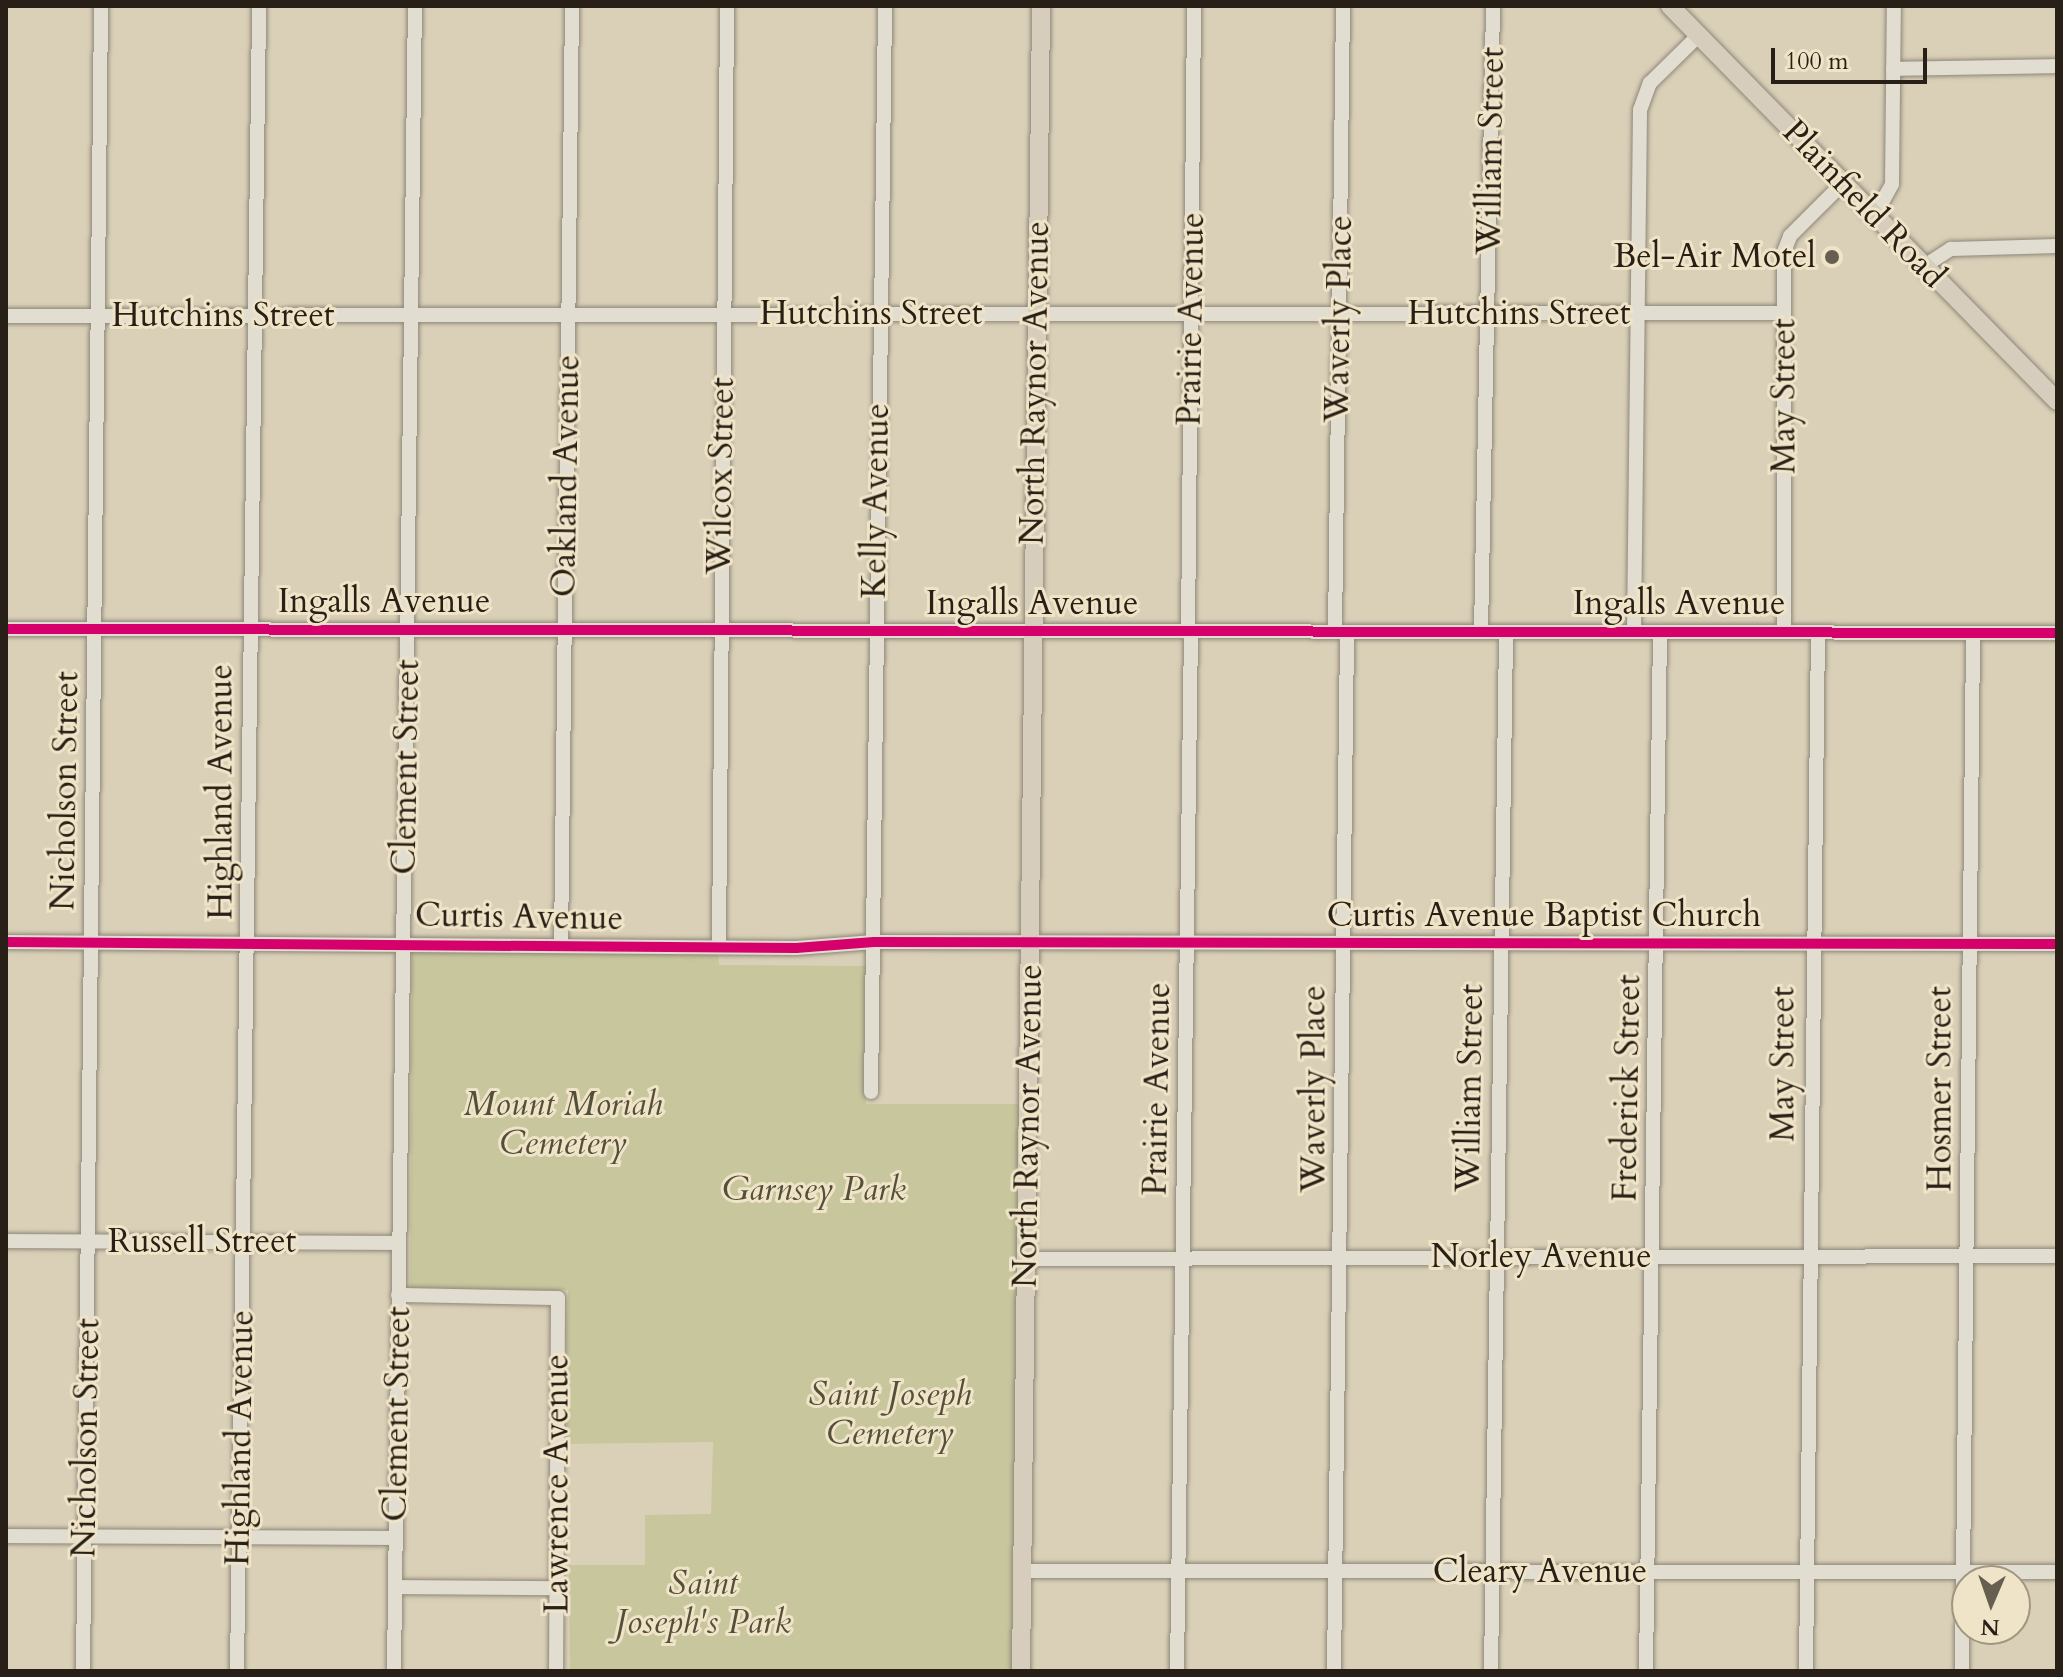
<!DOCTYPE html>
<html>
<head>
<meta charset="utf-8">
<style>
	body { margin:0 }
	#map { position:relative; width:2063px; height:1677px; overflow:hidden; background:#dad0b8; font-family:Cardo,serif }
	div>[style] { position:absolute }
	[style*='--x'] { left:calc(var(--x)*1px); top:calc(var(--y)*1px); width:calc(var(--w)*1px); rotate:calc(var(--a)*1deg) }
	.green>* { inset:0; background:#c7c69d }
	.roads { filter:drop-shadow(0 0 2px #8e8778) drop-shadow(0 0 2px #8e8778) }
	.minor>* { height:14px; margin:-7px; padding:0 7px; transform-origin:7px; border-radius:7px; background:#e2ddd1 }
	.major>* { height:18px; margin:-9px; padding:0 9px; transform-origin:9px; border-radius:9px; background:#d6cdbc }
	.cycleway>* { height:10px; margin:-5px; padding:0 5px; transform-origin:5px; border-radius:5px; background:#d6006c }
	.dots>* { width:22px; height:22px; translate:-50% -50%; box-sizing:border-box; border:4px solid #f0e4c8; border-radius:50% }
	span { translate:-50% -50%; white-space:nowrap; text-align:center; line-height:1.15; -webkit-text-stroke:6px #f0e4c8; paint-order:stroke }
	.street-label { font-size:34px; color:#282016 }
	.poi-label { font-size:34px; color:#282016 }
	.right { translate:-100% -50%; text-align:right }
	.park-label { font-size:34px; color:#534f38; font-style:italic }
	.frame { position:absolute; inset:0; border:8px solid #282016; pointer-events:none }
	.north { position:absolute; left:1951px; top:1565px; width:80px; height:80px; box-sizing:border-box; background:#f0e4c8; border:2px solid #a09681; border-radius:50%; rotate:182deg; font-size:22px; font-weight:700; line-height:32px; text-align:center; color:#282016 }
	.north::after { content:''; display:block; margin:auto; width:28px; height:36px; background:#665e4f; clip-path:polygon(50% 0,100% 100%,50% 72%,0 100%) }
	.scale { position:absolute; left:1771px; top:48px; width:156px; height:36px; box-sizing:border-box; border:4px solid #282016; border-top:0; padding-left:10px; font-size:24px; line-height:28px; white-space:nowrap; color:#282016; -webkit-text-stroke:6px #f0e4c8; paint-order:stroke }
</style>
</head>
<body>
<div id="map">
	<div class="green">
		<i style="clip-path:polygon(412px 952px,718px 954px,719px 965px,867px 966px,866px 1104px,1021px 1104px,1014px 1671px,570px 1671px,569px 1565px,645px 1565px,645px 1515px,711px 1514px,713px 1442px,564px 1444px,568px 1290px,410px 1292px)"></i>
	</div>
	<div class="roads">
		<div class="minor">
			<i style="--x:1893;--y:69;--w:164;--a:-1"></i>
			<i style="--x:1875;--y:215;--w:35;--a:-61"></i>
			<i style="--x:1892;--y:184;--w:178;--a:-89.4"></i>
			<i style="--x:1926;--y:265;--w:30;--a:-33"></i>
			<i style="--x:1951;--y:249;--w:106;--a:-1.6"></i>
			<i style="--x:6;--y:316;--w:1778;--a:-0.1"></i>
			<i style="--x:6;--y:629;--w:2051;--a:0.11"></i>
			<i style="--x:1335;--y:632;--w:626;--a:-89.27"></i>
			<i style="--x:1481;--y:632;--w:626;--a:-88.9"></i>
			<i style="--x:1634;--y:632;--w:522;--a:-89.34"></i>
			<i style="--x:1640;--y:110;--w:29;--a:-70"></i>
			<i style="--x:1650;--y:83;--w:69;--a:-44.4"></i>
			<i style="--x:1784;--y:632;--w:380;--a:-90"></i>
			<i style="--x:1784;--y:252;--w:17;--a:-69"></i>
			<i style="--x:1790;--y:236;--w:75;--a:-45"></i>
			<i style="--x:1188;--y:633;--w:627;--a:-89.45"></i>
			<i style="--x:6;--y:942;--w:790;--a:0.44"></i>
			<i style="--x:796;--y:948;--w:78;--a:-4.4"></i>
			<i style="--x:874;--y:942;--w:1183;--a:0.1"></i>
			<i style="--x:561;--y:946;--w:940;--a:-89.33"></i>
			<i style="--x:719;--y:946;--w:940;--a:-89.51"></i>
			<i style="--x:871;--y:1092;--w:1086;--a:-89.26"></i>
			<i style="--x:6;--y:1241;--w:393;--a:0.3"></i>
			<i style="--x:1025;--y:1259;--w:1032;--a:-0.17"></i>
			<i style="--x:398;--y:1295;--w:160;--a:1.1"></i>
			<i style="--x:558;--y:1298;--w:373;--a:90.3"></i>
			<i style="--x:6;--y:1536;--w:389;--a:0.3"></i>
			<i style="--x:1023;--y:1571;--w:1034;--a:0.06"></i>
			<i style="--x:395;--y:1587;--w:161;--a:0.4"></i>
			<i style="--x:83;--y:1671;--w:1665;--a:-89.38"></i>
			<i style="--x:237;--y:1671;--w:1665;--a:-89.24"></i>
			<i style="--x:394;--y:1671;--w:1665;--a:-89.28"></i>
			<i style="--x:1177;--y:1671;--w:1039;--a:-89.23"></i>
			<i style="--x:1334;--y:1671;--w:1039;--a:-89.28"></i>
			<i style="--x:1491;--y:1671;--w:1039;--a:-89.17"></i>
			<i style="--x:1646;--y:1671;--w:1038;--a:-89.23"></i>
			<i style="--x:1806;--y:1671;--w:1039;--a:-89.34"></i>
			<i style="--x:1962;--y:1671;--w:1038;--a:-89.39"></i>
		</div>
		<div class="major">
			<i style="--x:1670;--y:6;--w:553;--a:45.59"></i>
			<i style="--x:1021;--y:1671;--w:1665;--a:-89.31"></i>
		</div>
	</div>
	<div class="cycleway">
		<i style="--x:6;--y:629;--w:2051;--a:0.11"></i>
		<i style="--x:6;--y:942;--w:790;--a:0.44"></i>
		<i style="--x:796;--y:948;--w:78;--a:-4.4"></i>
		<i style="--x:874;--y:942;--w:1183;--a:0.1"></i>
	</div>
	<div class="dots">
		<i style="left:1832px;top:257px;background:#665e4f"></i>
	</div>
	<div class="street-label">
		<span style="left:1491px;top:151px;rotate:-89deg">William Street</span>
		<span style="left:1864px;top:204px;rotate:46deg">Plainfield Road</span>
		<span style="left:871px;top:314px">Hutchins Street</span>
		<span style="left:1519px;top:314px">Hutchins Street</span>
		<span style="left:223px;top:316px">Hutchins Street</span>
		<span style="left:1191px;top:319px;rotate:-89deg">Prairie Avenue</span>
		<span style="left:1339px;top:319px;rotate:-89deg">Waverly Place</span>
		<span style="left:1035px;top:383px;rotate:-89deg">North Raynor Avenue</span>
		<span style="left:1784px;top:396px;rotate:-90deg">May Street</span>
		<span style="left:566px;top:476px;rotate:-89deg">Oakland Avenue</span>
		<span style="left:721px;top:476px;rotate:-89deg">Wilcox Street</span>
		<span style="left:876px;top:501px;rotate:-89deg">Kelly Avenue</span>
		<span style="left:384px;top:602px">Ingalls Avenue</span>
		<span style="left:1032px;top:604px">Ingalls Avenue</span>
		<span style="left:1679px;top:604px">Ingalls Avenue</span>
		<span style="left:406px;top:767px;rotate:-89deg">Clement Street</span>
		<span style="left:65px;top:791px;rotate:-89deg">Nicholson Street</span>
		<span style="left:221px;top:792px;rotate:-90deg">Highland Avenue</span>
		<span style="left:1544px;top:916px">Curtis Avenue Baptist Church</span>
		<span style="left:519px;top:917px;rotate:1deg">Curtis Avenue</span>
		<span style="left:1783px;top:1064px;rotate:-90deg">May Street</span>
		<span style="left:1470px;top:1088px;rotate:-89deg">William Street</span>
		<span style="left:1627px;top:1088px;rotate:-89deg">Frederick Street</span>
		<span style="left:1157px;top:1089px;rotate:-89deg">Prairie Avenue</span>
		<span style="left:1314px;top:1089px;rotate:-90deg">Waverly Place</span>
		<span style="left:1940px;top:1089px;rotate:-90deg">Hosmer Street</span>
		<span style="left:1028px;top:1126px;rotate:-89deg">North Raynor Avenue</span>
		<span style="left:202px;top:1242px">Russell Street</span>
		<span style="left:1541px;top:1257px">Norley Avenue</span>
		<span style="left:397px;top:1414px;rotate:-89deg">Clement Street</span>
		<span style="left:86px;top:1438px;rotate:-89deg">Nicholson Street</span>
		<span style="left:240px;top:1438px;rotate:-89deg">Highland Avenue</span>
		<span style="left:557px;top:1484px;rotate:-90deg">Lawrence Avenue</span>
		<span style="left:1540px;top:1572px">Cleary Avenue</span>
	</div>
	<div class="poi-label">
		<span class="right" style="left:1816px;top:257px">Bel-Air Motel</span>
	</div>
	<div class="park-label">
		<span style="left:563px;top:1124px">Mount Moriah<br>Cemetery</span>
		<span style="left:814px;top:1190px">Garnsey Park</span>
		<span style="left:890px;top:1414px">Saint Joseph<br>Cemetery</span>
		<span style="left:703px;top:1603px">Saint<br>Joseph's Park</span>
	</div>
	<div class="frame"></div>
	<div class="north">N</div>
	<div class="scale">100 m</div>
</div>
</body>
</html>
